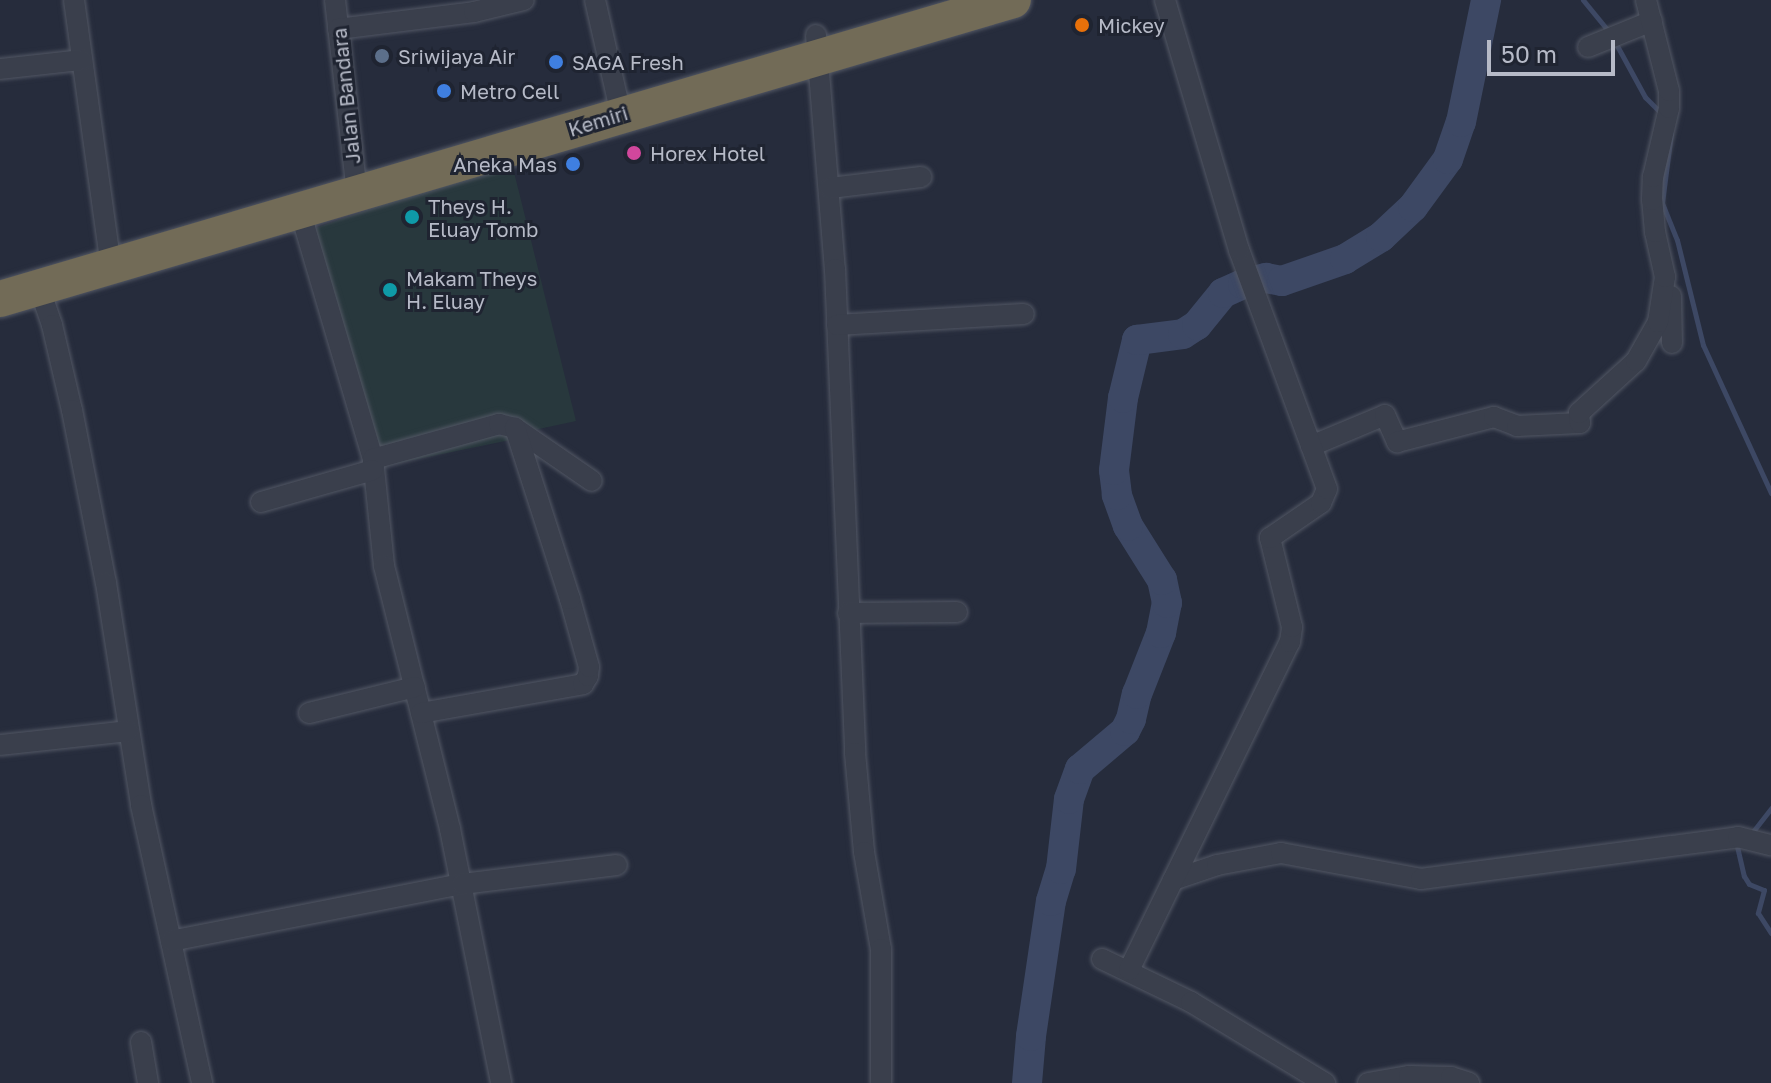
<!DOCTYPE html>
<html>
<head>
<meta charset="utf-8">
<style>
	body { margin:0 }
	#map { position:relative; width:1771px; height:1083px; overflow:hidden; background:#262c3c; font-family:"Golos Text",sans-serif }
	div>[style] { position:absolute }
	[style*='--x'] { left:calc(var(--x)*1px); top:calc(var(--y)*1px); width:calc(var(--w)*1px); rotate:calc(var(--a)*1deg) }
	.green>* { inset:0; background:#28383d }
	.stream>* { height:5px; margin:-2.5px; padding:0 2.5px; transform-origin:2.5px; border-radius:2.5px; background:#3d4864 }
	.river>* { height:30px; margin:-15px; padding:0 15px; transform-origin:15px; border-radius:15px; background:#3d4864 }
	.roads { filter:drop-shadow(0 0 2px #525764) drop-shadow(0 0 2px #525764) }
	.street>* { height:20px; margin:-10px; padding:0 10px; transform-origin:10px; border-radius:10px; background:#3a3f4c }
	.highway>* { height:36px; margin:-18px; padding:0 18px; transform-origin:18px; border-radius:18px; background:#726b57 }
	.dots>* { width:22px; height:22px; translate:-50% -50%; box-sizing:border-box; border:4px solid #1f2431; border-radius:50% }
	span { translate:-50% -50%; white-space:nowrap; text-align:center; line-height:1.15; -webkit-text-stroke:6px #1f2431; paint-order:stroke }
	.poi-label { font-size:20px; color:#b6bac7 }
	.left { translate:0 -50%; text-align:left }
	.right { translate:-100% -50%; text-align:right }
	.street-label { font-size:20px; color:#b6bac7 }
	.scale { position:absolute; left:1487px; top:40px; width:128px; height:36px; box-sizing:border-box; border:4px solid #b6bac7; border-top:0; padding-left:10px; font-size:24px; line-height:28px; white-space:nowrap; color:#b6bac7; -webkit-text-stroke:6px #1f2431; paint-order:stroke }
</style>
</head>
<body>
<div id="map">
	<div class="green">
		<i style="clip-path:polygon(511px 160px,576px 421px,520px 433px,510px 440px,384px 466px,310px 230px)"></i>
	</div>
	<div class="stream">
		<i style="--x:1583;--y:0;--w:43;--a:50.7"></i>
		<i style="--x:1615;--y:42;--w:63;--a:61.4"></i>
		<i style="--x:1645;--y:97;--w:23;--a:45"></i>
		<i style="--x:1671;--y:133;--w:71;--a:97.3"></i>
		<i style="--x:1662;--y:203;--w:40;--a:68"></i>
		<i style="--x:1677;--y:240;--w:108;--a:76.1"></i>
		<i style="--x:1703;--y:345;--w:163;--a:65.3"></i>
		<i style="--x:1751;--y:834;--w:33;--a:-52"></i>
		<i style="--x:1736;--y:842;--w:35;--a:77"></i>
		<i style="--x:1744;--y:876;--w:9;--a:58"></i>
		<i style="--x:1749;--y:884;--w:16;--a:22"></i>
		<i style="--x:1764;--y:890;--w:24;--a:105"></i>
		<i style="--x:1758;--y:913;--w:24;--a:57"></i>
	</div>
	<div class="river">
		<i style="--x:1027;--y:1083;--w:47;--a:-85.1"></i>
		<i style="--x:1031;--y:1036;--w:136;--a:-81.6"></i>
		<i style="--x:1051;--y:901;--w:34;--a:-73"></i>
		<i style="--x:1061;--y:869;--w:70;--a:-83.5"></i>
		<i style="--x:1069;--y:799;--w:32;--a:-70"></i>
		<i style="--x:1080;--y:769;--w:59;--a:-40.2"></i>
		<i style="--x:1125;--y:731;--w:13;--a:-63"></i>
		<i style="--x:1131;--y:719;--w:26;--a:-77"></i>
		<i style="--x:1137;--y:694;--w:66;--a:-68.5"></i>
		<i style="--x:1161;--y:633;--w:31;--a:-79"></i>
		<i style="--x:1167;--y:603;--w:24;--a:-102"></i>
		<i style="--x:1162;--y:580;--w:64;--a:-122.2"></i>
		<i style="--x:1128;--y:526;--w:33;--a:-110"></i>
		<i style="--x:1117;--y:495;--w:25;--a:-97"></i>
		<i style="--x:1114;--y:470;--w:73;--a:-82.9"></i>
		<i style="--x:1123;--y:398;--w:60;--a:-76.4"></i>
		<i style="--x:1137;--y:340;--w:46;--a:-7.4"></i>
		<i style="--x:1183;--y:334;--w:17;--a:-33"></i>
		<i style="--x:1197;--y:325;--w:41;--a:-50.9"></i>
		<i style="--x:1223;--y:293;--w:22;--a:-24"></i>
		<i style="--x:1243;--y:284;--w:24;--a:-15"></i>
		<i style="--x:1266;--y:278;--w:16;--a:11"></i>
		<i style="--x:1282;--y:281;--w:67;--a:-19.2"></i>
		<i style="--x:1345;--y:259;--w:42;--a:-31.4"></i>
		<i style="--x:1381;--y:237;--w:44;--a:-43.2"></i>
		<i style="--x:1413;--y:207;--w:59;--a:-53.9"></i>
		<i style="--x:1448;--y:159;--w:39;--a:-71"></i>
		<i style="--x:1461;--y:122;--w:125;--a:-78.4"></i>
	</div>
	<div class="roads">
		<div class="street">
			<i style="--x:74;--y:0;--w:269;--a:82.1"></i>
			<i style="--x:335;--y:0;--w:193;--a:83.5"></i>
			<i style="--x:595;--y:0;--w:117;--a:77.2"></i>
			<i style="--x:338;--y:29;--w:137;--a:-7.1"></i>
			<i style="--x:474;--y:12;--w:51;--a:-13.5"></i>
			<i style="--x:816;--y:35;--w:235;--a:85.4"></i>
			<i style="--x:835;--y:269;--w:484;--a:87.6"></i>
			<i style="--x:855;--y:753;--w:99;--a:84.8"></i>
			<i style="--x:864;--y:852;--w:98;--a:80.1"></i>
			<i style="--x:881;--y:949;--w:134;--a:90"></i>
			<i style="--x:1588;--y:47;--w:69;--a:-22.1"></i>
			<i style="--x:0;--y:69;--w:82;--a:-6.3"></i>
			<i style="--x:830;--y:188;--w:92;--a:-6.9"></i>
			<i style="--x:300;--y:211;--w:259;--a:73.6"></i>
			<i style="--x:373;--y:459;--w:108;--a:84.1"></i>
			<i style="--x:384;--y:566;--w:271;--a:75.9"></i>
			<i style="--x:450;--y:829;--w:259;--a:78.6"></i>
			<i style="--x:39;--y:287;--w:40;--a:71.1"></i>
			<i style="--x:52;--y:325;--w:87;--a:76.8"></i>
			<i style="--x:72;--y:410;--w:176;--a:78.9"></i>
			<i style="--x:106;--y:583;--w:225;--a:81"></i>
			<i style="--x:141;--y:805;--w:285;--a:77.6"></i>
			<i style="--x:1671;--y:296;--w:47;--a:88.8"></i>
			<i style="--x:837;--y:325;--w:187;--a:-3.4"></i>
			<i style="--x:1311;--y:446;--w:80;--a:-22.7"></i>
			<i style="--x:1385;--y:415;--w:30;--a:66"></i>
			<i style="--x:1397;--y:442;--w:100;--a:-14.5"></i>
			<i style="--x:1494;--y:417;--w:25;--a:21"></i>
			<i style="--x:1517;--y:426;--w:63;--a:-2.7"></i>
			<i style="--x:1580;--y:423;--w:10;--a:-96"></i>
			<i style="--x:1579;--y:413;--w:77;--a:-42.4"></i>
			<i style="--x:1636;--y:361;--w:45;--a:-60.6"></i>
			<i style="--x:1658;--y:322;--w:46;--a:-81.2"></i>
			<i style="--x:1665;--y:277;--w:46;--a:-102.5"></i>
			<i style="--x:1655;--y:232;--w:32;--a:-95"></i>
			<i style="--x:1652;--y:200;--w:23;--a:-88"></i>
			<i style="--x:1653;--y:177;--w:71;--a:-76.9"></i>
			<i style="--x:1669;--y:108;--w:17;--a:-90"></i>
			<i style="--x:1669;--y:91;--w:94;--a:-104.2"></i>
			<i style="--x:373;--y:459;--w:131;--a:-15.5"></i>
			<i style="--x:499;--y:424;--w:16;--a:14"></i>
			<i style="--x:515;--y:428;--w:93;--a:34.5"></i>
			<i style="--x:261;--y:502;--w:116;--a:-15.9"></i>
			<i style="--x:848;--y:613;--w:109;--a:-0.5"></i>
			<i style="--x:309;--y:713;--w:109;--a:-13.8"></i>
			<i style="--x:421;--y:713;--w:165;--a:-10.1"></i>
			<i style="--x:583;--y:684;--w:9;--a:-58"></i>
			<i style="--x:588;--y:676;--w:9;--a:-84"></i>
			<i style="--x:589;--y:667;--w:71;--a:-105.6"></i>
			<i style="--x:570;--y:599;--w:180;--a:-107.8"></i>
			<i style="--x:0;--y:745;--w:129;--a:-6.2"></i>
			<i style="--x:1173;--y:880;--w:46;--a:-18.8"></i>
			<i style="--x:1217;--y:865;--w:65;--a:-10.6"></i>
			<i style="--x:1281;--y:853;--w:142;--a:10.5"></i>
			<i style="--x:1421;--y:879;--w:320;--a:-7.5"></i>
			<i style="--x:1738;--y:837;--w:34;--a:14"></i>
			<i style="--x:171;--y:941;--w:297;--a:-11.1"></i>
			<i style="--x:462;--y:884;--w:156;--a:-7"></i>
			<i style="--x:1102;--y:959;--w:99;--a:25.8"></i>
			<i style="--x:1191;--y:1002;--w:157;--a:31.2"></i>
			<i style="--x:1129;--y:970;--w:365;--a:-63.9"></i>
			<i style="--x:1290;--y:642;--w:15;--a:-82"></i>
			<i style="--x:1292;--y:627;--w:92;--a:-103.9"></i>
			<i style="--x:1270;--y:538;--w:62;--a:-34.5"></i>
			<i style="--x:1321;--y:503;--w:15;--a:-67"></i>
			<i style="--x:1327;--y:489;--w:255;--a:-110.2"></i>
			<i style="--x:1239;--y:250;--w:261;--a:-106.5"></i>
			<i style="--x:141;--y:1042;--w:42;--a:80.3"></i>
			<i style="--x:1368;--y:1083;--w:42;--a:-9.7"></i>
			<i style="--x:1409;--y:1076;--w:42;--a:1.4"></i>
			<i style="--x:1451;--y:1077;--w:19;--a:18"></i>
		</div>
		<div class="highway">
			<i style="--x:0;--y:299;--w:1056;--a:-16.44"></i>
		</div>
	</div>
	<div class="dots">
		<i style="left:1082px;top:25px;background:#e8710a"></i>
		<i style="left:382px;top:56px;background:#5c6f8a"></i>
		<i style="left:556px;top:62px;background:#3f7fe0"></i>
		<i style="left:444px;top:91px;background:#3f7fe0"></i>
		<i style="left:634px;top:153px;background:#d1479c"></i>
		<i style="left:573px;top:164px;background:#3f7fe0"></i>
		<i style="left:412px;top:217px;background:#0f9aa8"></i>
		<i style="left:390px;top:290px;background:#0f9aa8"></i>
	</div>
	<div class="poi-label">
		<span class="left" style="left:1098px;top:25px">Mickey</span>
		<span class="left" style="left:398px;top:56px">Sriwijaya Air</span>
		<span class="left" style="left:572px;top:62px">SAGA Fresh</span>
		<span class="left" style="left:460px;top:91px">Metro Cell</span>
		<span class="left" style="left:650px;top:153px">Horex Hotel</span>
		<span class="right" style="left:557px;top:164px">Aneka Mas</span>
		<span class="left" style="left:428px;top:218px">Theys H.<br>Eluay Tomb</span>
		<span class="left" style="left:406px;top:290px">Makam Theys<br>H. Eluay</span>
	</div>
	<div class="street-label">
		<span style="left:346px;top:96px;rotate:-96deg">Jalan Bandara</span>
		<span style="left:598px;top:121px;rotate:-17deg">Kemiri</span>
	</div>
	<div class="scale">50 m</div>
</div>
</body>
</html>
